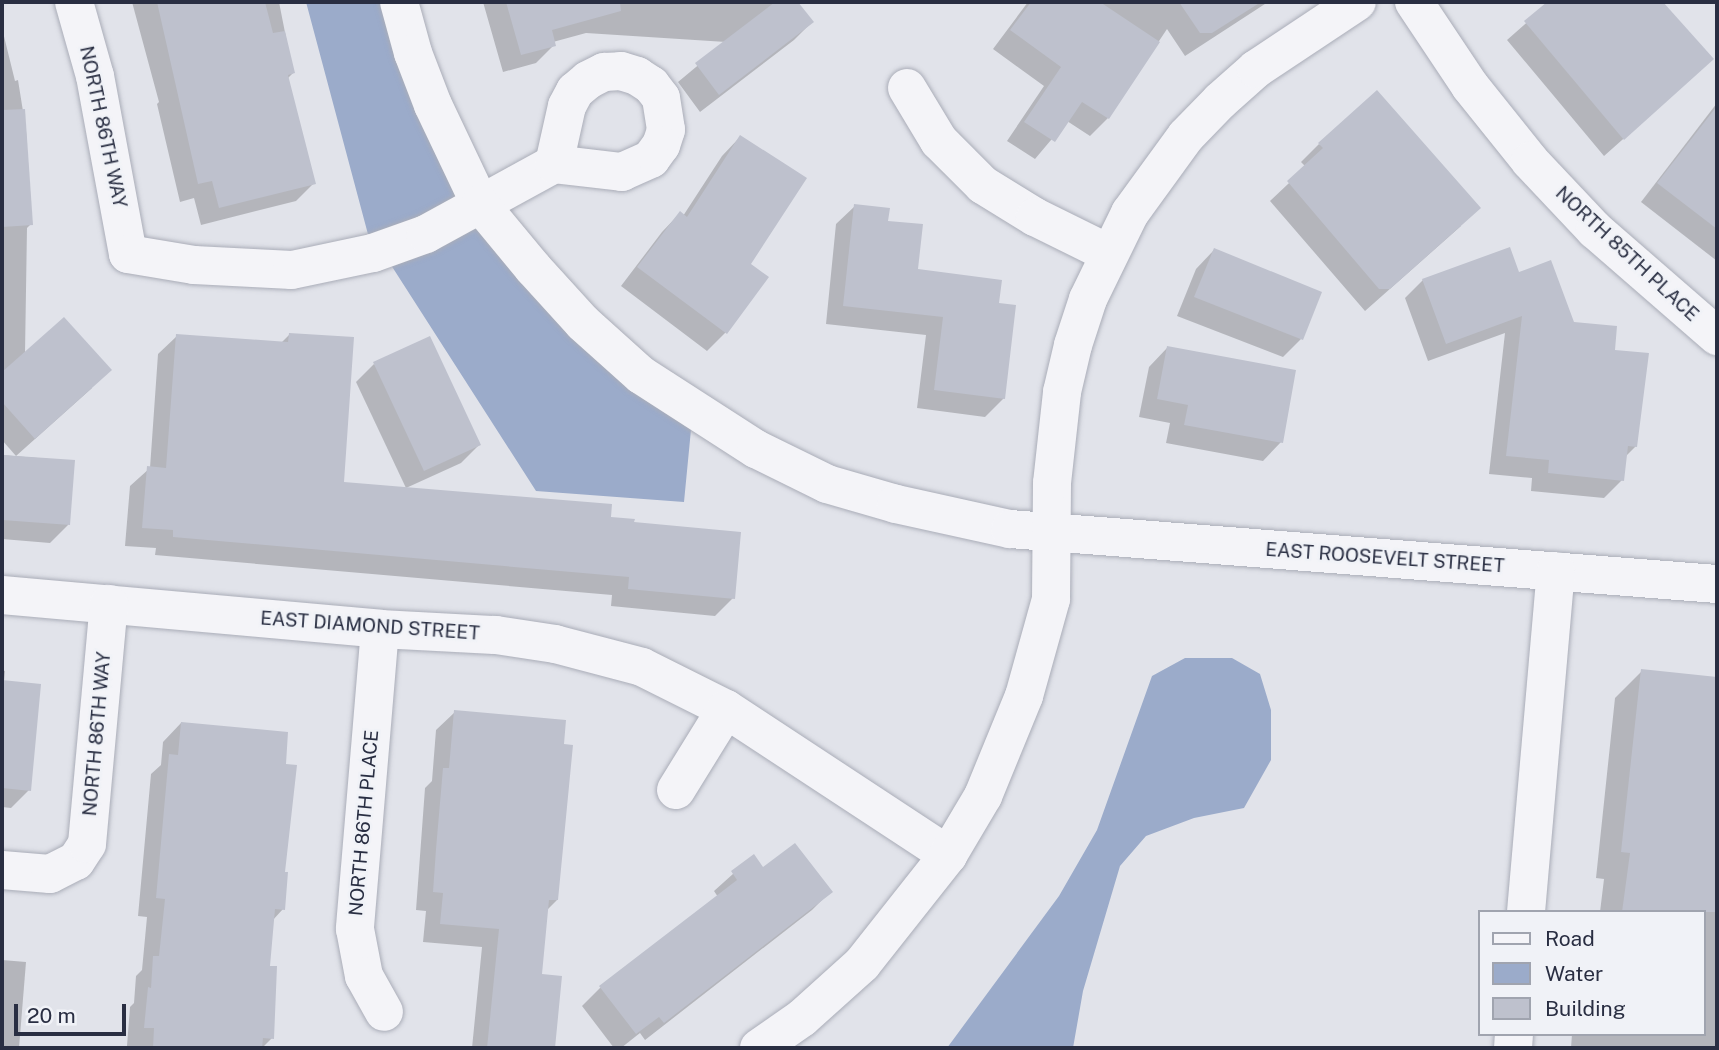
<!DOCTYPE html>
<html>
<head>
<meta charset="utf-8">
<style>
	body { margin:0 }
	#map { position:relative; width:1719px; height:1050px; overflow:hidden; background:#e1e3ea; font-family:"Public Sans",sans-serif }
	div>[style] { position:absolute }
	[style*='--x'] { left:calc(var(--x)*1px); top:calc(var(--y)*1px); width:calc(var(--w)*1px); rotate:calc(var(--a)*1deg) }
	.water>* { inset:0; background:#9babca }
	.shadow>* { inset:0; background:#0003 }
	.building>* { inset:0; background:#bec1cd }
	.roads { filter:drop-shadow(0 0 2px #aaadb8) drop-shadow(0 0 2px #aaadb8) }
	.minor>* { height:38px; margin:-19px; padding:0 19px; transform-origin:19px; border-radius:19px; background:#f4f4f8 }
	span { translate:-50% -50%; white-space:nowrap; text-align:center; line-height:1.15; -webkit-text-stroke:5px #f0f2f7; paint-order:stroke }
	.street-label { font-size:19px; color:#292e42 }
	.frame { position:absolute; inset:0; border:4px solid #292e42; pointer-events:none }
	.legend { position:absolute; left:1478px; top:910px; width:228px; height:126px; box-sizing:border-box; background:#f0f2f7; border:2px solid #a0a4af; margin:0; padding:9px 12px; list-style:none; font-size:21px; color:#292e42 }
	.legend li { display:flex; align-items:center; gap:14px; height:35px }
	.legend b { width:35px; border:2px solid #a0a4af }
	.scale { position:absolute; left:14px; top:1004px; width:112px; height:32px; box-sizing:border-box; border:4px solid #292e42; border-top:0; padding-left:9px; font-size:21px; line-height:24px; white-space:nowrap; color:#292e42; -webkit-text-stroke:5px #f0f2f7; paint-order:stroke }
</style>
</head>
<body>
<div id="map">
	<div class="water">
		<i style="clip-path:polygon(306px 2px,399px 2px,480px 204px,693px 409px,684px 502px,536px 491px,382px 251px,373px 253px)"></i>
		<i style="clip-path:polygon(1185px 658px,1232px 658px,1260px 674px,1271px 710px,1271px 760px,1244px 808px,1194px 818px,1146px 836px,1120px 866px,1083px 991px,1073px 1048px,947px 1048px,1059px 896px,1097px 830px,1152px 676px)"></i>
	</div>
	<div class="shadow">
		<i style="clip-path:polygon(132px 2px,279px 2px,293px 73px,287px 79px,314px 183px,296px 201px,201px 225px,194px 198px,180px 202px,157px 104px,159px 102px)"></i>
		<i style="clip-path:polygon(483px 2px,796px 2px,812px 22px,794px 40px,700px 112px,678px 82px,726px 42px,586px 33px,553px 42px,554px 45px,536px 63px,503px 72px)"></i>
		<i style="clip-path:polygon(1028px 2px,1268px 2px,1185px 56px,1167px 29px,1108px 118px,1090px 136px,1067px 121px,1035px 159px,1007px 141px,1044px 86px,993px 49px)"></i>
		<i style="clip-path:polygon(1550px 2px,1665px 2px,1663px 4px,1693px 77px,1604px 156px,1507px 40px)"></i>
		<i style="clip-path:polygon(2px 28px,15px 81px,18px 80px,26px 130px,31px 224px,27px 228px,25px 354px,92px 388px,16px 456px,2px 440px,2px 375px,7px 370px,2px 370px)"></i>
		<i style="clip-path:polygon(1717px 103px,1717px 261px,1641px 202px)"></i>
		<i style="clip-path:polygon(740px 137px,749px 265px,767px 278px,725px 333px,707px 351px,621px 286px,662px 232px,680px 213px,683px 216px,722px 156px)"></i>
		<i style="clip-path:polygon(1319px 144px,1461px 226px,1365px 311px,1270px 201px,1306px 167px,1301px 162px)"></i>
		<i style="clip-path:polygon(855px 206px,886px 222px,1004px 398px,985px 417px,917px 408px,926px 335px,826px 324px,836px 224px)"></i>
		<i style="clip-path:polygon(1214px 250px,1301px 339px,1283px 357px,1177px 316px,1196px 269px)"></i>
		<i style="clip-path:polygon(1518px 274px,1573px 323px,1613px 351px,1636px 446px,1625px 457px,1622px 480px,1604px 498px,1531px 491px,1532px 478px,1489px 474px,1505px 333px,1428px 361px,1405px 298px,1423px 280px)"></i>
		<i style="clip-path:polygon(290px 334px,342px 484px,610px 518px,633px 524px,733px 598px,715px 616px,611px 606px,612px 595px,155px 555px,156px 548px,125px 546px,130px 486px,150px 468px,158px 354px,177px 336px,281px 343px)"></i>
		<i style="clip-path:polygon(1167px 348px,1281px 442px,1263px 461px,1166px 443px,1170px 423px,1139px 417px,1149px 367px)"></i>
		<i style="clip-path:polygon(374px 364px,479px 445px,461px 463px,406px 488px,356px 382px)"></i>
		<i style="clip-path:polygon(2px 455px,73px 461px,68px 525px,50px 543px,2px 539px)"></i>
		<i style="clip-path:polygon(2px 670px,5px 671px,4px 682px,29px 790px,11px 808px,2px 807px)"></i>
		<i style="clip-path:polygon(1642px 671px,1717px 679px,1717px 1048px,1571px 1048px,1572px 1034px,1703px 1034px,1703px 912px,1600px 912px,1604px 879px,1596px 878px,1615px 698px)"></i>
		<i style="clip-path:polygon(455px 712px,557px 900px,546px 911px,540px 976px,560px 978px,553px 1048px,472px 1048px,482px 947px,423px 942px,426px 911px,416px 910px,425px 788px,432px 781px,436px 730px)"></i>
		<i style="clip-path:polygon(181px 723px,283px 874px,283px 909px,272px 921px,268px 967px,272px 1038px,262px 1048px,127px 1046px,130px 1007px,134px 1003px,136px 976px,142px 970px,147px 917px,138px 916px,151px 774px,161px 765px,163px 742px)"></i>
		<i style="clip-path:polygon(753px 856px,763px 869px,830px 892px,812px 910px,645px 1040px,640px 1033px,621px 1048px,614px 1048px,582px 1006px,600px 988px,718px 897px,714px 891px)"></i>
		<i style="clip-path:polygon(2px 960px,26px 962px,19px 1048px,2px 1048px)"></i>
	</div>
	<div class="building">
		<i style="clip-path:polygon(157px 2px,265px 2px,273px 33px,285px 31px,295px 73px,288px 75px,316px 184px,219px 208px,212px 181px,198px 184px)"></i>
		<i style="clip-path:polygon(506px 2px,620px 2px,621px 11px,552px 30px,556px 46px,521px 55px)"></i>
		<i style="clip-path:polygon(775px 2px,798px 2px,814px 22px,719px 95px,695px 63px)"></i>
		<i style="clip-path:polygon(1031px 2px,1100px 2px,1160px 42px,1109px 119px,1082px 102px,1055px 142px,1024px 122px,1061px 67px,1010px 30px)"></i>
		<i style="clip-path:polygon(1179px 2px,1261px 2px,1212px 33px,1200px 33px)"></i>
		<i style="clip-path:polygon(1547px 2px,1663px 2px,1714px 59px,1624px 140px,1524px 21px)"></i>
		<i style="clip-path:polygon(1377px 90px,1481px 208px,1390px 289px,1379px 289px,1287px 181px,1323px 148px,1318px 143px)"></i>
		<i style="clip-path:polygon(1717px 106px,1717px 229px,1657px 183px)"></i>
		<i style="clip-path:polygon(25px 109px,33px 225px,2px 227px,2px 110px)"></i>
		<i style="clip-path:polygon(740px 135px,807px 178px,751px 264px,769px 277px,727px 334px,637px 267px,680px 211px,687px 217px)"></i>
		<i style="clip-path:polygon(854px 204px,890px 208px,888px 221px,923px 224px,918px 269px,1002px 280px,999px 303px,1016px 305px,1005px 399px,934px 390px,943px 317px,843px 306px)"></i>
		<i style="clip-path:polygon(1510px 247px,1519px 272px,1551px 260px,1574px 322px,1617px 326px,1615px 350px,1649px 353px,1637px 447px,1628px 446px,1624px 481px,1548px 473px,1549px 460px,1506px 456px,1522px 316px,1446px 344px,1422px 279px)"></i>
		<i style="clip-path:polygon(1214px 248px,1322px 292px,1303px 340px,1194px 297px)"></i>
		<i style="clip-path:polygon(64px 317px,112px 370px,35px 439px,2px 402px,2px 372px)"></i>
		<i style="clip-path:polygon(289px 333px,354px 337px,344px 482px,612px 504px,611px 517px,635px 519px,634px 522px,741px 532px,735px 599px,628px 589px,629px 577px,173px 537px,173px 530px,142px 528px,147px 466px,166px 468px,176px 334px,288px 342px)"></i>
		<i style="clip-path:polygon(430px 336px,481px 445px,424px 471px,373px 362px)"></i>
		<i style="clip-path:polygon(1167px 346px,1296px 370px,1283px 443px,1184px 425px,1188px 405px,1157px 399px)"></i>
		<i style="clip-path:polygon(2px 455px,75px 460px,70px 525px,2px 520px)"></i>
		<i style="clip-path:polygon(1641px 669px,1717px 677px,1717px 912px,1622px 912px,1630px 853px,1621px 852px)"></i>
		<i style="clip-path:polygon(2px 680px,41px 684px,31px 791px,2px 788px)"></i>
		<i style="clip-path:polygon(454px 710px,566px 720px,564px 744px,573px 745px,558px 900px,549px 900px,542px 974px,562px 976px,555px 1048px,487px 1048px,499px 929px,440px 924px,443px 893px,433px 892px,436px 849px,443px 768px,449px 768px)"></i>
		<i style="clip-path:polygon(181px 722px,288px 732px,286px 764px,297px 765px,285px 872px,288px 872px,285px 910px,275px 909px,270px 966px,277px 966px,274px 1039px,263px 1038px,262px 1048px,153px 1048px,154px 1028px,144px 1028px,148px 987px,151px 988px,153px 956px,159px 956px,165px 899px,156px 898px,169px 754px,178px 755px)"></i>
		<i style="clip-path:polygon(795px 843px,833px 892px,664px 1023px,659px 1017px,636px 1034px,599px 986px,737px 880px,731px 871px,754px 854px,763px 867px)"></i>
	</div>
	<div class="roads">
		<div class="minor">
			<i style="--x:74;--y:2;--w:77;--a:74.2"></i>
			<i style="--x:95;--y:76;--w:181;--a:79.5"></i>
			<i style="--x:128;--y:254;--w:67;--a:9.5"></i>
			<i style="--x:194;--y:265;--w:98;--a:2.9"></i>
			<i style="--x:292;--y:270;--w:83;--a:-11.9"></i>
			<i style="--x:373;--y:253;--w:56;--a:-19.7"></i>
			<i style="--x:426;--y:234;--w:146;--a:-28.7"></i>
			<i style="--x:399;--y:2;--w:53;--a:74.6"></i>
			<i style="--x:413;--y:53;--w:56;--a:69"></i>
			<i style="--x:433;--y:105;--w:110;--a:64.6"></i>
			<i style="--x:480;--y:204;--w:83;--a:50.4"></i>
			<i style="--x:533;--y:268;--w:74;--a:47.7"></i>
			<i style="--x:583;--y:323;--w:78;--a:41.9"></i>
			<i style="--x:641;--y:375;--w:137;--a:32.8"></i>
			<i style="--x:756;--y:449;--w:79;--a:26.2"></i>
			<i style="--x:827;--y:484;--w:72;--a:16.2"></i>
			<i style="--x:896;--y:504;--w:117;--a:12.4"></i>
			<i style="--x:1010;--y:529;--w:709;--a:4.45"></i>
			<i style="--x:1414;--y:2;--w:101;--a:56.3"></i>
			<i style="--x:1470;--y:86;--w:96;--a:51.3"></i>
			<i style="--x:1530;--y:161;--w:95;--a:46.7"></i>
			<i style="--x:1595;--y:230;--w:162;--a:41"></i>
			<i style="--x:621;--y:71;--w:17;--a:17"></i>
			<i style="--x:637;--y:76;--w:17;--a:33"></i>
			<i style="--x:651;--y:85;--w:16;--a:52"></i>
			<i style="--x:661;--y:98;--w:32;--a:81"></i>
			<i style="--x:666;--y:130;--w:16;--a:108"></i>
			<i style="--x:661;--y:145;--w:17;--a:126"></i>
			<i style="--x:651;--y:159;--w:32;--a:156"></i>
			<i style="--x:622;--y:172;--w:68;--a:-173.3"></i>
			<i style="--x:554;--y:164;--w:59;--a:-77.4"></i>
			<i style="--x:567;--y:106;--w:17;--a:-62"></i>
			<i style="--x:575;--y:91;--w:17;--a:-40"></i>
			<i style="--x:588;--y:80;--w:18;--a:-27"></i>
			<i style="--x:604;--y:72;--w:17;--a:-3"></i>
			<i style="--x:907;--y:88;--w:62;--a:58.9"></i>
			<i style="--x:939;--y:141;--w:62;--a:45"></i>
			<i style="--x:983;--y:185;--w:61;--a:31.6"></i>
			<i style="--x:1035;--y:217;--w:81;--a:26.3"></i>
			<i style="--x:2;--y:595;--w:380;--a:5.1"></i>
			<i style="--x:380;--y:629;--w:116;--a:3"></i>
			<i style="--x:496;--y:635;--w:60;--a:8.7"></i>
			<i style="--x:555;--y:644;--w:90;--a:14.8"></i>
			<i style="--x:642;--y:667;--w:94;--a:26.6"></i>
			<i style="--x:726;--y:709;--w:266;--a:33.3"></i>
			<i style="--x:380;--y:629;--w:301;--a:94.8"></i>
			<i style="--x:355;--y:929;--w:48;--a:79.2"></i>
			<i style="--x:364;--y:976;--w:41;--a:60.9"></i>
			<i style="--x:676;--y:790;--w:95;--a:-58.3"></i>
			<i style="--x:2;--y:870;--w:48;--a:4.8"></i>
			<i style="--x:50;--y:874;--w:29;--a:-27"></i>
			<i style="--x:76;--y:861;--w:20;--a:-57"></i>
			<i style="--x:87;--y:844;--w:241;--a:-84.8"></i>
			<i style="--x:1526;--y:912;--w:342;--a:-85"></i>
			<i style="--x:759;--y:1048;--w:52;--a:-34.9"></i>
			<i style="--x:802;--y:1018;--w:81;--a:-42"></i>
			<i style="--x:862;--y:964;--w:139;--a:-51.7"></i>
			<i style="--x:948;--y:855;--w:69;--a:-59.3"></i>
			<i style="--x:983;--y:796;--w:108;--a:-67.7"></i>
			<i style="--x:1024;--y:696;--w:101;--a:-74.4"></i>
			<i style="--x:1051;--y:599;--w:116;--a:-89.5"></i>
			<i style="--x:1052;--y:483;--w:92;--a:-83.7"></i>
			<i style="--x:1062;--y:392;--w:48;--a:-76.8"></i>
			<i style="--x:1073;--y:345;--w:48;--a:-71.9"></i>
			<i style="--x:1088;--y:299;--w:96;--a:-64"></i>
			<i style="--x:1130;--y:213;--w:95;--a:-54"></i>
			<i style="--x:1186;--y:136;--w:49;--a:-45.8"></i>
			<i style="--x:1220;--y:101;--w:48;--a:-41.6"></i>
			<i style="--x:1256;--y:69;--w:121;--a:-33.6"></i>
			<i style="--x:1513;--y:1048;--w:14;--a:-86"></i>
		</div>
	</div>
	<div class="street-label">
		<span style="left:103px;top:127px;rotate:78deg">NORTH 86TH WAY</span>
		<span style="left:1627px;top:254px;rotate:43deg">NORTH 85TH PLACE</span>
		<span style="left:1385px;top:558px;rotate:4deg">EAST ROOSEVELT STREET</span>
		<span style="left:370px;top:626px;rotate:4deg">EAST DIAMOND STREET</span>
		<span style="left:97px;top:734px;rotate:-85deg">NORTH 86TH WAY</span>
		<span style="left:364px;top:823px;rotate:-85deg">NORTH 86TH PLACE</span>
	</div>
	<div class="frame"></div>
	<ul class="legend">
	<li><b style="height:9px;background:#f4f4f8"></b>Road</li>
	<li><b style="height:19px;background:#9babca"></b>Water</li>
	<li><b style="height:19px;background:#bec1cd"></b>Building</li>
	</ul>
	<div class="scale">20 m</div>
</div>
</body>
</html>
